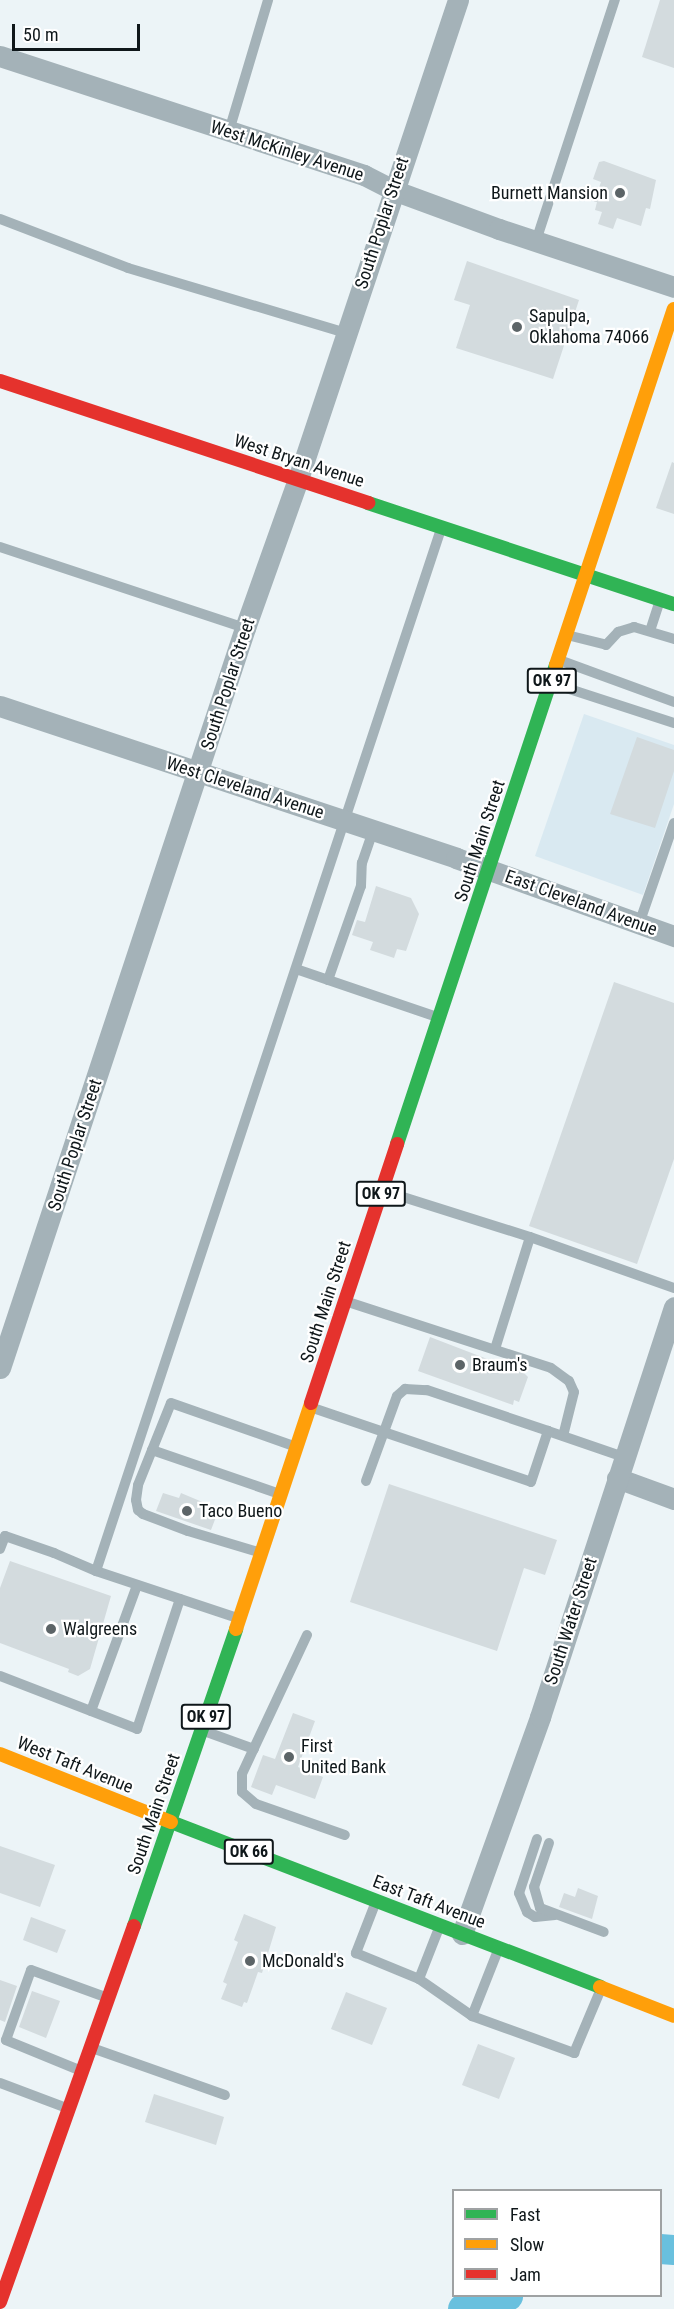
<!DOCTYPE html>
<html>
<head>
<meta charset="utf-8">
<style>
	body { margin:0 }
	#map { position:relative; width:674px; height:2309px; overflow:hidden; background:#ecf4f7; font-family:"Roboto Condensed",sans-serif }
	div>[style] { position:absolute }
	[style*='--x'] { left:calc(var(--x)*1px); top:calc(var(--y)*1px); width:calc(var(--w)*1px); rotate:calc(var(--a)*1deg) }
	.built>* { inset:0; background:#d9e9f1 }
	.river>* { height:30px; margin:-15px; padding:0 15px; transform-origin:15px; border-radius:15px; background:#69c0de }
	.building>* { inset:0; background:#d3dbde }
	.lane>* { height:10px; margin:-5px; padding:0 5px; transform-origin:5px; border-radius:5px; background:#a4b2b8 }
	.street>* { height:21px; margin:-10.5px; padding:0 10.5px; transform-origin:10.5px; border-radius:10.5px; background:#a4b2b8 }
	.fast>* { height:14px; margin:-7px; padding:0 7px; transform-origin:7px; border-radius:7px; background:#30b455 }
	.slow>* { height:14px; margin:-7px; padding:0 7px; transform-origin:7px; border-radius:7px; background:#ff9f0a }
	.jam>* { height:14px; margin:-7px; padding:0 7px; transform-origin:7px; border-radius:7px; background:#e5322d }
	.dots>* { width:16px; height:16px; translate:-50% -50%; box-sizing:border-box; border:3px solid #fff; border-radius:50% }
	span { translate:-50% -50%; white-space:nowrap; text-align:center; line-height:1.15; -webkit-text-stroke:4.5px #fff; paint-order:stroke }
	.shield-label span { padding:2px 4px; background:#fff; border:2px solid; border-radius:4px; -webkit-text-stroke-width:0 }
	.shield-label { font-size:16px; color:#0f171a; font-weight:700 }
	.street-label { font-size:18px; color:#0f171a }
	.poi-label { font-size:18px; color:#0f171a }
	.right { translate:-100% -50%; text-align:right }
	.left { translate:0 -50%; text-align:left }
	.legend { position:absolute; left:452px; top:2189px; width:210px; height:108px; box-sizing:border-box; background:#fff; border:2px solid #9fa2a3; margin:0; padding:8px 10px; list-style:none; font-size:18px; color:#0f171a }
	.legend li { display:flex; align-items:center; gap:12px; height:30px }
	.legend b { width:30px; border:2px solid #9fa2a3 }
	.scale { position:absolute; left:12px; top:24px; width:128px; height:27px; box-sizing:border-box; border:3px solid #0f171a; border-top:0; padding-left:8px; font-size:18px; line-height:21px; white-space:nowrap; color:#0f171a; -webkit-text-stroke:4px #fff; paint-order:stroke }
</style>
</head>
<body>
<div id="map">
	<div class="built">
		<i style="clip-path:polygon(584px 714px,674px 745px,674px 804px,643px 895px,535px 856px)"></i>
	</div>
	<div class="river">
		<i style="--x:660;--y:2249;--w:14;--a:4"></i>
		<i style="--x:463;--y:2309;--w:47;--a:-16.1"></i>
	</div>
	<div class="building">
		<i style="clip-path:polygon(660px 0,674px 0,674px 68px,642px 57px)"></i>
		<i style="clip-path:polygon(604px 161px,656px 180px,650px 209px,646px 208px,641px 226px,617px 218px,613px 229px,598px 224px,602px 212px,595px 210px,597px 202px,594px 202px,601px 182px,593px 179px,599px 162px)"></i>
		<i style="clip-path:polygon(467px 261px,579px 300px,553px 379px,456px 348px,470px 305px,454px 300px)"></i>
		<i style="clip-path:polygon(672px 462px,674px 463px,674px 514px,656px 508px)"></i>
		<i style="clip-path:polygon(637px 737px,674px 750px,674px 771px,655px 828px,610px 814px)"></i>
		<i style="clip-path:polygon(376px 886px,411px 898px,419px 914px,406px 951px,397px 949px,394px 958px,370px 950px,373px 942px,352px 935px,357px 920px,365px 922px)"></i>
		<i style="clip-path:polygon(614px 982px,674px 1003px,674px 1159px,637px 1264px,529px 1226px)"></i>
		<i style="clip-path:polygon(430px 1337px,524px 1373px,528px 1377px,519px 1402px,514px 1400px,513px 1405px,418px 1371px)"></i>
		<i style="clip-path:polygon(389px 1484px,557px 1540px,545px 1575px,524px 1568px,497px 1651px,350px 1602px)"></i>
		<i style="clip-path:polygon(163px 1493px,179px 1498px,181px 1493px,219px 1509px,211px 1530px,156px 1511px)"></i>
		<i style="clip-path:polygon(10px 1561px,111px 1596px,90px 1669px,78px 1676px,68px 1672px,69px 1669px,0 1643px,0 1588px)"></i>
		<i style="clip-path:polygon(293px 1713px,315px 1721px,298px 1767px,323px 1777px,315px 1799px,276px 1785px,272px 1795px,251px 1787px,263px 1755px,275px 1759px)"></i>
		<i style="clip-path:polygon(0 1846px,55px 1865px,40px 1907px,0 1893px)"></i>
		<i style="clip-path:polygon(578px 1888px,598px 1896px,592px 1919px,559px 1907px,564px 1893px,575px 1897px)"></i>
		<i style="clip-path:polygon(244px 1914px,276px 1927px,262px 1973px,258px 1972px,247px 2003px,244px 2002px,242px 2007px,221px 1999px,227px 1984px,223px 1982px,238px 1942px,234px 1940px)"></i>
		<i style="clip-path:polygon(31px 1917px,66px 1930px,57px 1953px,23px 1940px)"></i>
		<i style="clip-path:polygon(0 1980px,17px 1986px,5px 2022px,0 2020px)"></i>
		<i style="clip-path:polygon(32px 1991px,60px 2001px,46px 2038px,19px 2027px)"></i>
		<i style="clip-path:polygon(346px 1992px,387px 2008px,372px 2045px,331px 2029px)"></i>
		<i style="clip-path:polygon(478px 2044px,515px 2058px,499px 2099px,462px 2085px)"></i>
		<i style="clip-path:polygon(154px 2094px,224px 2117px,216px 2145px,145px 2122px)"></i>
	</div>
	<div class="lane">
		<i style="--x:229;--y:131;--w:137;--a:-73.4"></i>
		<i style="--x:0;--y:219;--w:137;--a:20.9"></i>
		<i style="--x:128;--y:268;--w:227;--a:16.6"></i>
		<i style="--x:536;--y:241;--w:254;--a:-71.9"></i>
		<i style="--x:0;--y:547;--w:258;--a:18.3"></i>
		<i style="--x:650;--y:631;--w:33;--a:-72"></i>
		<i style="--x:571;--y:636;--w:36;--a:14"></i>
		<i style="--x:606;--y:645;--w:18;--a:-47"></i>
		<i style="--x:618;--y:632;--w:17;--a:-17"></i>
		<i style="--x:634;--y:627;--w:42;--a:16.7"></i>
		<i style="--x:562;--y:661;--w:119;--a:20.1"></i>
		<i style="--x:554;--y:684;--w:126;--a:18"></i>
		<i style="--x:639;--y:924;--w:107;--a:-70.9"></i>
		<i style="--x:296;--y:969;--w:149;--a:18.8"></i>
		<i style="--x:328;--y:980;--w:100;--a:-70.7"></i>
		<i style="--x:361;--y:886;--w:23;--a:-88"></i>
		<i style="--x:362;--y:863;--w:34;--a:-71"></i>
		<i style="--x:384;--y:1191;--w:153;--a:17.5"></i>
		<i style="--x:530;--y:1237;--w:153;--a:19.5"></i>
		<i style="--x:348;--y:1302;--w:213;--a:18"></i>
		<i style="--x:551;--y:1368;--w:22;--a:36"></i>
		<i style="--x:569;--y:1381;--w:12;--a:66"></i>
		<i style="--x:574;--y:1392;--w:45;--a:104"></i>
		<i style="--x:495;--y:1349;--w:117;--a:-72.6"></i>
		<i style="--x:313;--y:1408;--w:230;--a:18.7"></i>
		<i style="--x:531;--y:1482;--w:54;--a:-71.6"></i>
		<i style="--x:548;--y:1431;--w:80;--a:18.9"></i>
		<i style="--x:152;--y:1450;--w:132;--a:19"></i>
		<i style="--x:366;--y:1481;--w:90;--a:-70"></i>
		<i style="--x:397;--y:1396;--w:11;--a:-41"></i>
		<i style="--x:405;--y:1389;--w:22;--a:3"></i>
		<i style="--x:427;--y:1390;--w:128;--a:18.7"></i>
		<i style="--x:0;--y:1549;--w:14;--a:-69"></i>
		<i style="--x:5;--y:1536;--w:52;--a:19.1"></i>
		<i style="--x:54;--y:1553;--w:46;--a:23.2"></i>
		<i style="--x:96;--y:1571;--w:149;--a:18.4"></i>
		<i style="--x:258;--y:1552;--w:73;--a:-163.3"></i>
		<i style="--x:188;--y:1531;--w:48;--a:-159.3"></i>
		<i style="--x:143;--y:1514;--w:6;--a:-141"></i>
		<i style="--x:138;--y:1510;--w:10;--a:-101"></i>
		<i style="--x:136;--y:1500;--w:15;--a:-82"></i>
		<i style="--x:138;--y:1485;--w:88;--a:-68.1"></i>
		<i style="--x:171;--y:1403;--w:130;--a:19.3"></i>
		<i style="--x:96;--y:1571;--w:1098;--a:-71.68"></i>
		<i style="--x:307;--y:1635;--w:153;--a:115.1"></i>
		<i style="--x:242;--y:1774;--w:18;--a:90"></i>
		<i style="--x:242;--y:1792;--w:18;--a:41"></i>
		<i style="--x:256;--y:1804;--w:94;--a:19.2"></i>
		<i style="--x:0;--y:1676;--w:147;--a:21.1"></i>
		<i style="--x:137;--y:1729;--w:137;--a:-71.7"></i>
		<i style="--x:91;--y:1711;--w:134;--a:-69.9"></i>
		<i style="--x:204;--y:1731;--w:53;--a:19.8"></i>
		<i style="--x:537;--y:1839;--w:57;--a:108.4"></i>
		<i style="--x:519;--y:1893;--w:21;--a:67"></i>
		<i style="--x:527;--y:1912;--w:9;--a:32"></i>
		<i style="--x:535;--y:1917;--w:20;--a:-6"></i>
		<i style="--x:549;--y:1843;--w:46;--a:108.8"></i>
		<i style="--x:534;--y:1887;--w:22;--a:74"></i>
		<i style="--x:540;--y:1908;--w:68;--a:20.6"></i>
		<i style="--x:375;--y:1904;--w:53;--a:111.2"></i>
		<i style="--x:356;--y:1953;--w:68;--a:22.4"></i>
		<i style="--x:419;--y:1979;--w:65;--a:34.9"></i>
		<i style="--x:472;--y:2016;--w:109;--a:19.9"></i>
		<i style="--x:574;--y:2053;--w:67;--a:-67.2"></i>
		<i style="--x:419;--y:1979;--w:55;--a:-68.6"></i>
		<i style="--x:472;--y:2016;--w:68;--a:-68.4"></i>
		<i style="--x:92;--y:2048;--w:141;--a:19.5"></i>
		<i style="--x:79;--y:2070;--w:79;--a:-157.7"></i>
		<i style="--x:6;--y:2040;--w:74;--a:-70.3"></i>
		<i style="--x:31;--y:1970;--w:79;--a:20"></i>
		<i style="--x:0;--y:2083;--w:68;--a:20.6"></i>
	</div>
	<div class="street">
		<i style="--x:0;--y:56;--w:383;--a:18.1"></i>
		<i style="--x:364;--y:175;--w:33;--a:27"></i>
		<i style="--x:393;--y:190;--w:113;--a:20.2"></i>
		<i style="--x:499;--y:229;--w:184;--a:18.3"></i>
		<i style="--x:0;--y:706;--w:481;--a:18.4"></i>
		<i style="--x:456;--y:858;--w:232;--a:19.7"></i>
		<i style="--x:0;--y:1368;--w:780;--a:-71.68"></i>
		<i style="--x:245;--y:628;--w:158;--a:-70.4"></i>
		<i style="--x:298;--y:479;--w:505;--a:-71.53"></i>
		<i style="--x:617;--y:1478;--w:61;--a:20.2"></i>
		<i style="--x:462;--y:1934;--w:231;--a:-70.2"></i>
		<i style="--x:540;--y:1717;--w:431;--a:-71.9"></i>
	</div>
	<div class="fast">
		<i style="--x:368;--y:503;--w:322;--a:18.3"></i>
		<i style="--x:397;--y:1144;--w:505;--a:-71.64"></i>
		<i style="--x:171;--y:1822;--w:460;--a:21"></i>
		<i style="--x:134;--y:1926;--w:314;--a:-71"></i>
	</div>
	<div class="slow">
		<i style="--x:556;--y:665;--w:375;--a:-71.7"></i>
		<i style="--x:236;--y:1629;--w:238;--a:-71.6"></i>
		<i style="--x:0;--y:1754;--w:184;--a:21.7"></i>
		<i style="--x:600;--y:1987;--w:79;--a:21.4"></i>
	</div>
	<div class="jam">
		<i style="--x:0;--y:381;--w:388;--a:18.3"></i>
		<i style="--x:311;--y:1403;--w:273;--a:-71.6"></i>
		<i style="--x:0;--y:2302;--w:399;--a:-70.4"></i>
	</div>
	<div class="dots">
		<i style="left:620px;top:193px;background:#5c6467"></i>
		<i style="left:517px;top:327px;background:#5c6467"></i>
		<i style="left:460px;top:1365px;background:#5c6467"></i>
		<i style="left:187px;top:1511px;background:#5c6467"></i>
		<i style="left:51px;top:1629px;background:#5c6467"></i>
		<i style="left:289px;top:1757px;background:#5c6467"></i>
		<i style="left:250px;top:1961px;background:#5c6467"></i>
	</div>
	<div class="shield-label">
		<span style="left:552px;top:681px">OK 97</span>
		<span style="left:381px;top:1194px">OK 97</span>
		<span style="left:206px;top:1717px">OK 97</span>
		<span style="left:249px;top:1852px">OK 66</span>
	</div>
	<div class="street-label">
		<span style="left:287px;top:151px;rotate:18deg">West McKinley Avenue</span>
		<span style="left:382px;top:223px;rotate:-72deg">South Poplar Street</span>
		<span style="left:299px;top:461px;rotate:18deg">West Bryan Avenue</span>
		<span style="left:228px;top:684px;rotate:-72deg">South Poplar Street</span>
		<span style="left:245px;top:788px;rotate:18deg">West Cleveland Avenue</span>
		<span style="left:480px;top:841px;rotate:-72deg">South Main Street</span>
		<span style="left:581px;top:903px;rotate:20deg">East Cleveland Avenue</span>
		<span style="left:75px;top:1145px;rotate:-72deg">South Poplar Street</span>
		<span style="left:326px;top:1302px;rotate:-72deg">South Main Street</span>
		<span style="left:571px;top:1621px;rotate:-72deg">South Water Street</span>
		<span style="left:75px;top:1765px;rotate:22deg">West Taft Avenue</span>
		<span style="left:154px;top:1814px;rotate:-71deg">South Main Street</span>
		<span style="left:429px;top:1902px;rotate:21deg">East Taft Avenue</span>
	</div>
	<div class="poi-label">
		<span class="right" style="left:608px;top:193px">Burnett Mansion</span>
		<span class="left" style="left:529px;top:327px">Sapulpa,<br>Oklahoma 74066</span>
		<span class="left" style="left:472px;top:1365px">Braum's</span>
		<span class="left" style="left:199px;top:1511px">Taco Bueno</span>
		<span class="left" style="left:63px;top:1629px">Walgreens</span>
		<span class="left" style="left:301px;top:1757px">First<br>United Bank</span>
		<span class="left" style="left:262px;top:1961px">McDonald's</span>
	</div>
	<ul class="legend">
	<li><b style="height:8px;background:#30b455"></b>Fast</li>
	<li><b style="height:8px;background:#ff9f0a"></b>Slow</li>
	<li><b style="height:8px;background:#e5322d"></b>Jam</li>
	</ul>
	<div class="scale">50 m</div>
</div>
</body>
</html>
